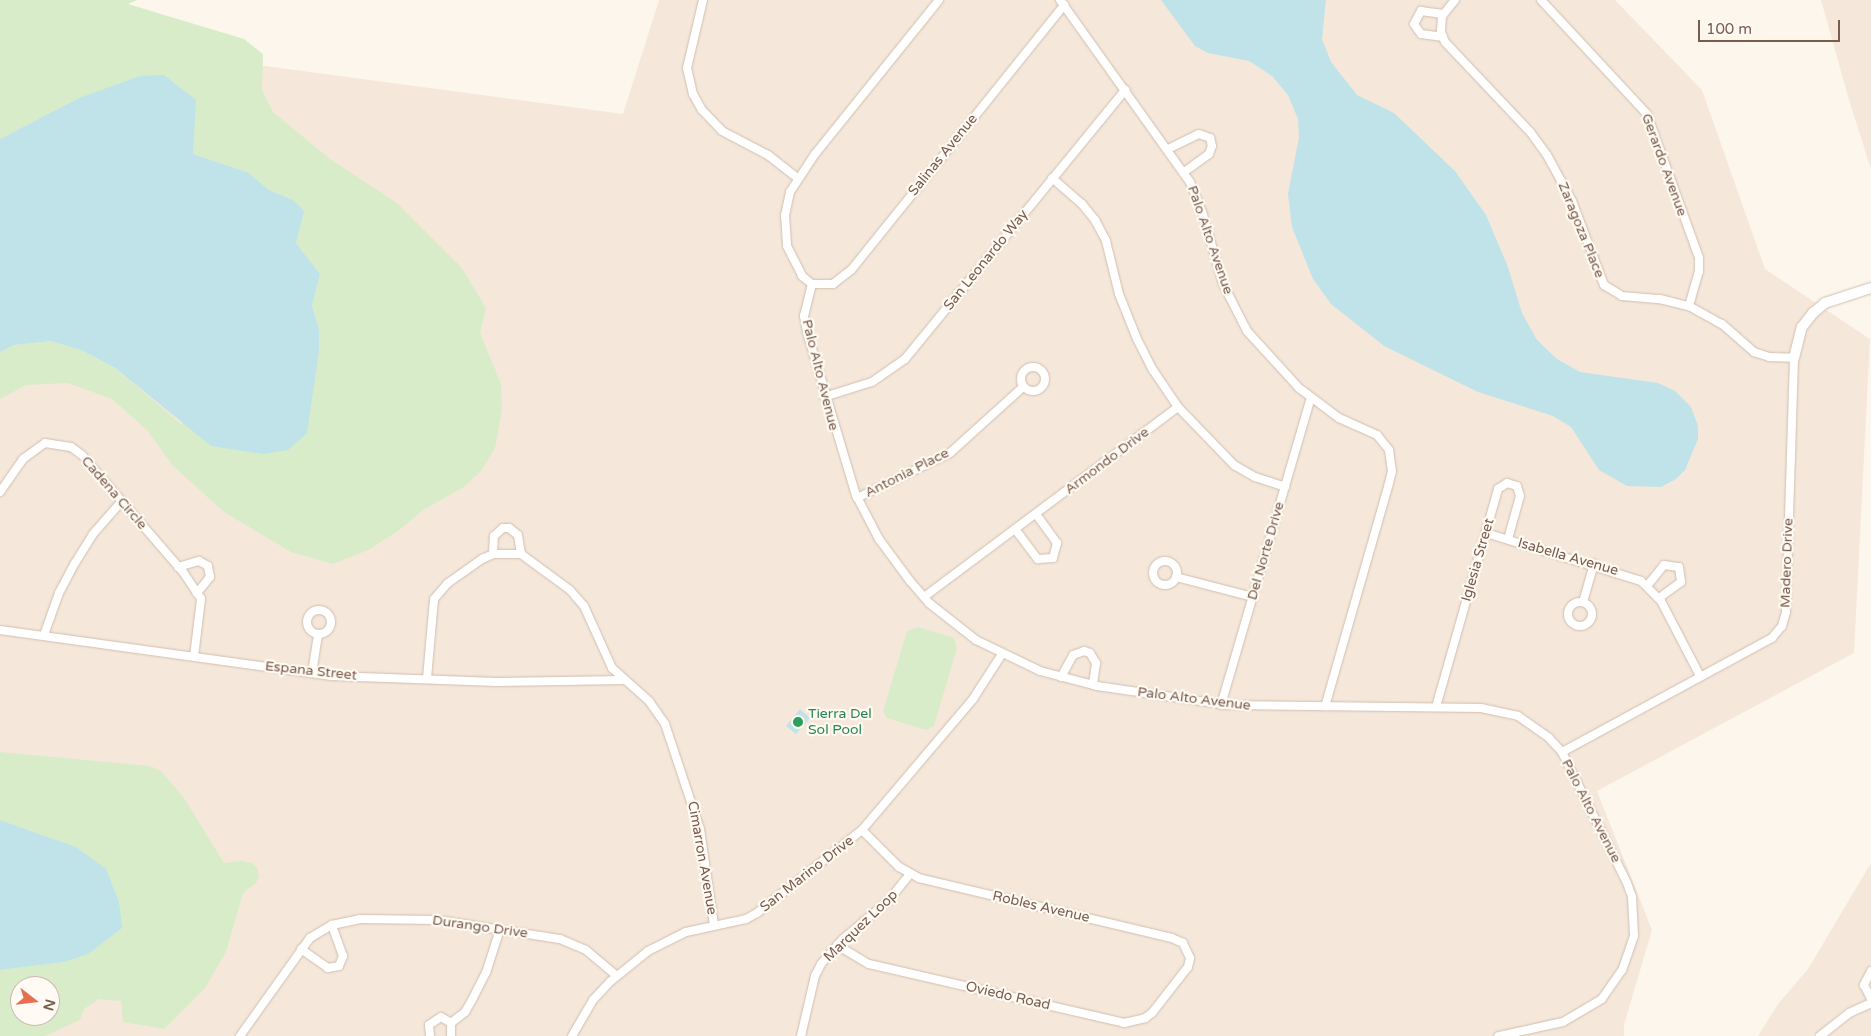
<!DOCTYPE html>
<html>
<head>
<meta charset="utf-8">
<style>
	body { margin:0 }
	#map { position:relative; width:1871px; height:1036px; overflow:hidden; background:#fdf6ec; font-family:"Varela Round",sans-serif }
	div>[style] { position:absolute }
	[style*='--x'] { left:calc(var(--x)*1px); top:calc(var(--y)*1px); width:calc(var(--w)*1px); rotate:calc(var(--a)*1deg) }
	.residential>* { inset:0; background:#f5e8da }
	.green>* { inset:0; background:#d8ecc9 }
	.water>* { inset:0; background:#bfe3e8 }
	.roads { filter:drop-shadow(0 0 1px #d1beb0) drop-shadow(0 0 1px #d1beb0) }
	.street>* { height:8px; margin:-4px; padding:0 4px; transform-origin:4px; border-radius:4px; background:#fff }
	.street>.ring { margin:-4px; padding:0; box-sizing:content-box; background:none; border:8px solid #fff; border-radius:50% }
	.secondary>* { height:10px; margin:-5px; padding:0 5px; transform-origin:5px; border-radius:5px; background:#fff }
	.dots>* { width:14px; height:14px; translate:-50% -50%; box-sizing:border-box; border:2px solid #fffaf3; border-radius:50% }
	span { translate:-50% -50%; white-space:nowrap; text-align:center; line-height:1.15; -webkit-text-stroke:4.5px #fffaf3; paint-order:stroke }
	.street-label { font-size:14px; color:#7a5c4d }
	.leisure-label { font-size:14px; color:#27864d }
	.left { translate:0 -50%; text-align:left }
	.north { position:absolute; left:10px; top:976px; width:50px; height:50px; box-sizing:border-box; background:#fffaf3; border:1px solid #cabbb1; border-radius:50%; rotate:106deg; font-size:14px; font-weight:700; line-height:20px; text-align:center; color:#7a5c4d }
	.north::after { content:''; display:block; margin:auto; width:18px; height:22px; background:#e76f51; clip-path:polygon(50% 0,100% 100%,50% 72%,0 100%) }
	.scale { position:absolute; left:1698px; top:20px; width:142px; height:22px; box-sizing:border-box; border:2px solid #7a5c4d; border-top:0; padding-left:6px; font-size:15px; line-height:18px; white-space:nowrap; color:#7a5c4d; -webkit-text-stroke:4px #fffaf3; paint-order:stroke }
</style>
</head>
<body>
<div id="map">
	<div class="residential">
		<i style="clip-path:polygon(evenodd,659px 0,1615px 0,1702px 90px,1765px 269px,1870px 339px,1854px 653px,1597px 791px,1652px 930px,1624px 1025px,1624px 1036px,0 1036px,0 62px,236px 62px,623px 114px,659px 0,20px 986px,50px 986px,50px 1016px,20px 1016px,20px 986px)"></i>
		<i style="clip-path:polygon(1821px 0,1871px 0,1871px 169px,1849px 100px)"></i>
		<i style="clip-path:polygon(1871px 863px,1871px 998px,1846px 1009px,1813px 1036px,1758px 1036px,1778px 1004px,1808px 969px)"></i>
		<i style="clip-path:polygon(1871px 1008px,1871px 1036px,1828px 1036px,1852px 1017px)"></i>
	</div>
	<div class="green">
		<i style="clip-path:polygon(0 0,137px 0,128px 4px,244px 39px,263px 54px,262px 90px,273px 112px,330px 159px,397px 203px,462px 268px,486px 308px,480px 333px,501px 384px,502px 410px,495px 448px,482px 470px,464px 487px,423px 510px,398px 531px,368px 550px,333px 564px,291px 552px,224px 512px,172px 465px,148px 431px,112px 399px,68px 383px,26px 385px,0 399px,0 352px,14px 345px,51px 341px,81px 350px,114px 367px,181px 424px,316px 363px,319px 329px,312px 306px,320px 274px,296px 243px,293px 200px,269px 190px,247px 172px,193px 154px,79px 98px,0 139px)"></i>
		<i style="clip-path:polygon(918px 627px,954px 638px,957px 648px,934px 726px,926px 730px,887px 718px,883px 711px,907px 631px)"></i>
		<i style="clip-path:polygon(evenodd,0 752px,150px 766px,161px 771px,184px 798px,224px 863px,241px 861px,252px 863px,257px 868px,259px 876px,256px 883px,243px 893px,226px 952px,205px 988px,164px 1029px,123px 1022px,121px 1001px,99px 999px,84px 1009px,80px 1020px,45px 1036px,0 1036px,0 970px,64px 962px,76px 847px,0 820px,0 752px,20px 986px,50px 986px,50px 1016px,20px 1016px,20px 986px)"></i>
	</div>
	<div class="water">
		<i style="clip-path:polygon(1161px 0,1326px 0,1322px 39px,1331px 62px,1357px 95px,1394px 113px,1455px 171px,1486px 215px,1508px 267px,1522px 313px,1537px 340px,1557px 359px,1580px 372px,1658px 383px,1675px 391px,1691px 407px,1698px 426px,1698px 439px,1685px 470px,1676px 479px,1661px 487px,1627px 486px,1599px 470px,1571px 427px,1553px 416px,1478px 392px,1384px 346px,1331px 304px,1313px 279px,1292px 227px,1288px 194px,1299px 137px,1298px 119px,1288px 95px,1272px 76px,1249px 61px,1208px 53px,1195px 46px)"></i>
		<i style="clip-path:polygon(164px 75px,196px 100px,193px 154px,247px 172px,269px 190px,293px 200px,304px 211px,296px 243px,320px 274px,312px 306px,319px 329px,319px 351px,307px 433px,288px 450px,263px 454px,211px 446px,114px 367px,81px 350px,51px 341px,14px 345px,0 352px,0 139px,79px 98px,140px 76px)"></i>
		<i style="clip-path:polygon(800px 709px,810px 718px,796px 734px,786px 726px)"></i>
		<i style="clip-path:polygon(0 820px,76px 847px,106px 869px,119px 902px,122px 928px,88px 954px,64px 962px,0 970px)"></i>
	</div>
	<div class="roads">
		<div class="street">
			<i style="--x:703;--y:0;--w:70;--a:103.2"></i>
			<i style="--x:687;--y:68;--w:27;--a:77"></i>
			<i style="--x:693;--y:94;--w:18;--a:61"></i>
			<i style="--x:702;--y:110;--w:29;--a:46"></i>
			<i style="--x:722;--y:131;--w:52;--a:27.6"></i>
			<i style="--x:768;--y:155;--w:37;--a:38"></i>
			<i style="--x:939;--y:0;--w:198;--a:128.8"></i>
			<i style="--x:815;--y:154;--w:45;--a:123.3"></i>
			<i style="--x:790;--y:192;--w:24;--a:102"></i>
			<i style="--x:785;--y:215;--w:31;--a:86"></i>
			<i style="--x:787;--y:246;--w:34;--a:63"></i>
			<i style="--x:802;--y:276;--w:13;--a:39"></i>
			<i style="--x:812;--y:284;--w:21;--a:0"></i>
			<i style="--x:833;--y:284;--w:24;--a:-38"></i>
			<i style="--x:852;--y:269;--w:339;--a:-51.2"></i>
			<i style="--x:1060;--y:0;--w:224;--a:54.5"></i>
			<i style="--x:1190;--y:182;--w:35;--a:68"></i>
			<i style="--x:1203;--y:215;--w:72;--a:73.8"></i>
			<i style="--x:1223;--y:284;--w:53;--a:62.9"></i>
			<i style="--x:1247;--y:331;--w:77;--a:47.6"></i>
			<i style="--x:1299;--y:388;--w:50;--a:36.9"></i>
			<i style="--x:1339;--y:418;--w:42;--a:24.1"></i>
			<i style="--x:1377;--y:435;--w:19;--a:51"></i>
			<i style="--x:1389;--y:450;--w:21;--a:82"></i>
			<i style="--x:1392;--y:471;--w:16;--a:104"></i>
			<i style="--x:1388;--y:487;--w:228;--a:106"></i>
			<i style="--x:1455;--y:0;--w:21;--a:129"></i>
			<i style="--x:1442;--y:16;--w:16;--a:94"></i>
			<i style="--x:1441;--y:32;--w:11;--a:68"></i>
			<i style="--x:1445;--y:42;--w:125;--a:46.6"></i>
			<i style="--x:1531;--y:133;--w:27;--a:54"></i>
			<i style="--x:1547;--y:155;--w:52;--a:61.5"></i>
			<i style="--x:1572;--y:201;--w:90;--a:69.1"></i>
			<i style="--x:1604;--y:285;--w:21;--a:31"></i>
			<i style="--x:1622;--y:296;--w:38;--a:5"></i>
			<i style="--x:1660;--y:299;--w:30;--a:14"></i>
			<i style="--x:1689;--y:306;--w:38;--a:29"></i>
			<i style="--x:1722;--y:324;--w:43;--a:41.2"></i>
			<i style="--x:1754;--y:352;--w:16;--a:18"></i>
			<i style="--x:1769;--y:357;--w:25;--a:2"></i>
			<i style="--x:1794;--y:358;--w:254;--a:91.8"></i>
			<i style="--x:1786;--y:612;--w:15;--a:106"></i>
			<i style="--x:1782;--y:626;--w:16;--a:130"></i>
			<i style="--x:1772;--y:638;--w:239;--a:151.5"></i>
			<i style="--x:1541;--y:0;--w:156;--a:47.1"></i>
			<i style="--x:1647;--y:114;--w:153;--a:70.1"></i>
			<i style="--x:1699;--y:258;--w:13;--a:90"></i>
			<i style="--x:1699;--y:271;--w:36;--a:106"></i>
			<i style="--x:1443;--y:37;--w:22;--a:-172"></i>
			<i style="--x:1421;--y:34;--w:12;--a:-125"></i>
			<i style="--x:1414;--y:24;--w:15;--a:-62"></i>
			<i style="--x:1421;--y:11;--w:22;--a:8"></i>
			<i style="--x:1168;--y:149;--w:34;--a:-26"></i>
			<i style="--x:1199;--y:134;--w:12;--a:20"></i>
			<i style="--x:1210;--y:138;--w:8;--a:76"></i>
			<i style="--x:1212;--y:146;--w:9;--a:111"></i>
			<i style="--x:1209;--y:154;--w:31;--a:144"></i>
			<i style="--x:1052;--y:178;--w:40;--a:41"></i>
			<i style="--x:1082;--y:204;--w:21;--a:51"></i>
			<i style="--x:1095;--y:220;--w:24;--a:62"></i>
			<i style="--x:1106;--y:241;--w:55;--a:76.2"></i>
			<i style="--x:1119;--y:294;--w:48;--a:68.2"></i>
			<i style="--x:1137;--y:339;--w:35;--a:63"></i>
			<i style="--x:1153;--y:370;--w:45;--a:56"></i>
			<i style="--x:1178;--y:407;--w:81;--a:46"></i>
			<i style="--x:1234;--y:465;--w:24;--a:30"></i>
			<i style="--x:1255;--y:477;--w:32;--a:18"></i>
			<i style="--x:812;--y:284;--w:33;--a:104"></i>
			<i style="--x:804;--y:316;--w:16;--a:79"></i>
			<i style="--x:807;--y:332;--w:170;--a:73.3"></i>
			<i style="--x:856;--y:495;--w:50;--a:62.4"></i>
			<i style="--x:879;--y:539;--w:52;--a:53.6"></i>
			<i style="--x:910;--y:581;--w:29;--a:49"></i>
			<i style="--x:929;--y:603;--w:60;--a:38.2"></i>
			<i style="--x:976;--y:640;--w:71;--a:25.8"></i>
			<i style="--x:1040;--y:671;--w:59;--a:14.7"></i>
			<i style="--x:1097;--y:686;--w:131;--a:8.3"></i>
			<i style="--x:1227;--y:705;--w:254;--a:0.7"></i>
			<i style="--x:1481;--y:708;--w:38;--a:12"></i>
			<i style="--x:1518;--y:716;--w:38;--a:35"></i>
			<i style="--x:1549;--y:738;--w:19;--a:47"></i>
			<i style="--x:1562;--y:752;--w:146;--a:63.6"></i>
			<i style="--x:1627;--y:883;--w:15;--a:70"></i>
			<i style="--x:1632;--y:897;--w:39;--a:87"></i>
			<i style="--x:1634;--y:936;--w:36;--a:109"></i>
			<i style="--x:1622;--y:970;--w:35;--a:125"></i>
			<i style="--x:1602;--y:999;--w:45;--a:149.5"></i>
			<i style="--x:1563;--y:1022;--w:66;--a:167.7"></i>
			<i class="ring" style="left:1021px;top:367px;width:16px;height:16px"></i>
			<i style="--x:824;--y:397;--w:50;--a:-17.4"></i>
			<i style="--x:872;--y:382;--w:40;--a:-34.9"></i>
			<i style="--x:905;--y:359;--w:348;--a:-50.7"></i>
			<i style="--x:0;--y:492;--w:40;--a:-55.1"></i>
			<i style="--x:23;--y:459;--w:27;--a:-36"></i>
			<i style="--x:45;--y:443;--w:26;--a:9"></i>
			<i style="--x:71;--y:447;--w:14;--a:36"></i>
			<i style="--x:82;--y:455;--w:155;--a:49.2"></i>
			<i style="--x:183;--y:572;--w:32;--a:56"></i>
			<i style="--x:201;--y:599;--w:58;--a:96.9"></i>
			<i style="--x:857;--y:498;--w:103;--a:-25.8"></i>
			<i style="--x:950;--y:453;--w:98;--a:-42.1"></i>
			<i style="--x:1015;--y:529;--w:38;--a:53"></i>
			<i style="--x:1038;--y:559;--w:15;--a:-4"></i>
			<i style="--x:1053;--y:558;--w:16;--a:-75"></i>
			<i style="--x:1057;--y:543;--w:36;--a:-126"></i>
			<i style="--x:1486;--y:533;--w:162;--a:17.2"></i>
			<i style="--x:1641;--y:581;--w:28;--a:45"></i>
			<i style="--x:1661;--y:601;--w:85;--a:62.5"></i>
			<i style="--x:493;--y:554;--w:18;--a:-87"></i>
			<i style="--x:494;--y:536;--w:12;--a:-42"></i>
			<i style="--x:503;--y:528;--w:6;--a:0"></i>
			<i style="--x:509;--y:528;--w:11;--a:38"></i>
			<i style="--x:518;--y:535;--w:19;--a:81"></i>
			<i class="ring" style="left:1153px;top:561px;width:16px;height:16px"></i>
			<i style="--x:178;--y:567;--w:22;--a:-16"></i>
			<i style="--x:199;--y:561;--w:10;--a:29"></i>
			<i style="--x:208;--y:566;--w:11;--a:80"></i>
			<i style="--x:210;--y:577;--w:21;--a:129"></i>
			<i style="--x:1176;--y:577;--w:80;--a:14.6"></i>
			<i style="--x:1647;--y:586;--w:27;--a:-51"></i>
			<i style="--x:1664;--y:565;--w:15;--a:8"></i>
			<i style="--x:1679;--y:567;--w:15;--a:82"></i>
			<i style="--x:1681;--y:582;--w:27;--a:144"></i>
			<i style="--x:924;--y:597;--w:317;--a:-36.8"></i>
			<i class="ring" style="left:1568px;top:602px;width:16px;height:16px"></i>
			<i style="--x:1583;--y:602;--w:40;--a:-74"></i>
			<i class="ring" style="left:307px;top:610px;width:16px;height:16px"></i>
			<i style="--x:0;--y:630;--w:335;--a:7.9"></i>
			<i style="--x:332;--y:676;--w:165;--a:2.1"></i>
			<i style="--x:497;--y:682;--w:127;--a:-0.9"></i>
			<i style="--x:44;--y:635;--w:45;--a:-70.3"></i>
			<i style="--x:59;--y:593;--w:34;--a:-62"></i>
			<i style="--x:75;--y:563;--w:34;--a:-58"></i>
			<i style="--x:93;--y:534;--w:44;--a:-48.7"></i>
			<i style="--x:312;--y:673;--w:39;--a:-81"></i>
			<i style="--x:1061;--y:677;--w:25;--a:-61"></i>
			<i style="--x:1073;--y:655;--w:12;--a:-20"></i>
			<i style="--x:1084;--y:651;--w:6;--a:18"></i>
			<i style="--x:1090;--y:653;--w:12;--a:59"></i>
			<i style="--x:1096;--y:663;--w:22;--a:98"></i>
			<i style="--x:427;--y:678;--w:79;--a:-84.9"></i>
			<i style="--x:434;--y:599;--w:21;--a:-49"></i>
			<i style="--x:448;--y:583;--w:42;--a:-35.2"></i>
			<i style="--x:482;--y:559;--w:12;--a:-24"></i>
			<i style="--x:493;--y:554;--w:28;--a:0"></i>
			<i style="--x:521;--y:554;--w:61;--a:36.3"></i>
			<i style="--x:570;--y:590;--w:21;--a:49"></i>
			<i style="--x:584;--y:606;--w:68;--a:65.7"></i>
			<i style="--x:612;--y:668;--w:50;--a:41.7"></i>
			<i style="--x:649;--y:701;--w:28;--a:55"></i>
			<i style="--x:665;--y:724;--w:111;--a:71.6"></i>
			<i style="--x:700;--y:829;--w:97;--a:81.7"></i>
			<i style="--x:1221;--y:705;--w:320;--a:-73.7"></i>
			<i style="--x:1436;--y:707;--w:227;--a:-74.1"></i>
			<i style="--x:1498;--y:489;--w:11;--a:-34"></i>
			<i style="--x:1507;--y:483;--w:10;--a:17"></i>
			<i style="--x:1517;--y:486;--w:10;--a:73"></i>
			<i style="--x:1520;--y:496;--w:45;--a:105.6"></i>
			<i style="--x:837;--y:945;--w:37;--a:31"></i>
			<i style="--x:869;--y:964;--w:262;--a:13"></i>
			<i style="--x:1124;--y:1023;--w:22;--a:-13"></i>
			<i style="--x:1145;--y:1018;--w:9;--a:-36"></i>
			<i style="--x:1152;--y:1013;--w:58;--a:-52"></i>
			<i style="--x:1188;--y:967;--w:9;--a:-77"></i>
			<i style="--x:1190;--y:958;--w:17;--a:-115"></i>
			<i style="--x:1183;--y:943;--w:12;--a:-156"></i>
			<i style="--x:1172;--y:938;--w:260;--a:-166.7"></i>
			<i style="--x:919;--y:878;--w:23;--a:-151"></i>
			<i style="--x:899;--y:867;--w:52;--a:-135"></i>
			<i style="--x:301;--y:949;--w:33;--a:35"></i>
			<i style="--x:328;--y:968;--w:11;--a:-10"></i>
			<i style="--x:339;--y:966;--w:11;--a:-68"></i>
			<i style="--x:343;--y:956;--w:33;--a:-110"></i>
			<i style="--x:1871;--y:971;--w:16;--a:117"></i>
			<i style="--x:1864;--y:985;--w:16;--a:63"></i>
			<i style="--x:451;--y:1023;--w:18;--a:-38"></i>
			<i style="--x:465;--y:1012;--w:16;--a:-60"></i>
			<i style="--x:473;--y:998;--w:28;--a:-63"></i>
			<i style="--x:486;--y:973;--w:46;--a:-72.3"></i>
			<i style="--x:240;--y:1036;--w:120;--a:-54.5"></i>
			<i style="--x:310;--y:938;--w:26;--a:-31"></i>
			<i style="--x:332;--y:925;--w:29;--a:-12"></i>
			<i style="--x:360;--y:919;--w:78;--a:0.7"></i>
			<i style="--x:438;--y:920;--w:123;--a:8.9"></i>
			<i style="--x:560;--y:939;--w:28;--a:23"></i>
			<i style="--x:586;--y:950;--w:40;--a:40"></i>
			<i style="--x:430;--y:1036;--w:11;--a:-95"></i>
			<i style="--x:429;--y:1025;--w:14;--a:-34"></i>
			<i style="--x:441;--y:1017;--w:12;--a:31"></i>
			<i style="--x:451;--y:1023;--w:13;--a:90"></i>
			<i style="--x:572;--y:1036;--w:42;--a:-59.7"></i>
			<i style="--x:593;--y:1000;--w:26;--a:-47"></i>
			<i style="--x:611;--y:981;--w:48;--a:-39"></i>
			<i style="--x:648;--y:951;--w:42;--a:-26.6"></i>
			<i style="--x:686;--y:932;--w:61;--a:-12.2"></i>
			<i style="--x:746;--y:919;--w:13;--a:-29"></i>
			<i style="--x:757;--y:913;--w:134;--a:-38.3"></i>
			<i style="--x:862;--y:830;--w:172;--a:-49.7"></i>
			<i style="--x:973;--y:699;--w:54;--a:-57.2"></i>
			<i style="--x:801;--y:1036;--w:62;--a:-76.9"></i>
			<i style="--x:815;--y:976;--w:13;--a:-63"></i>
			<i style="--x:821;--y:964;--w:33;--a:-49"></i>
			<i style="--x:843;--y:939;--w:60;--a:-40.3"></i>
			<i style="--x:889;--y:900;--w:33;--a:-51"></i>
			<i style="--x:1820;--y:1036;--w:37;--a:-38"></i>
			<i style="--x:1849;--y:1013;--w:24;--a:-24"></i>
		</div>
		<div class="secondary">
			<i style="--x:1794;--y:358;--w:32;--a:-76"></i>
			<i style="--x:1802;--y:327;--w:18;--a:-52"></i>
			<i style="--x:1813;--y:313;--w:16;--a:-40"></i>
			<i style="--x:1825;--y:303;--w:48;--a:-18.1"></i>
		</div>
	</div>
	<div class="dots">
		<i style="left:798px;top:722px;background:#2e9e5b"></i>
	</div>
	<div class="street-label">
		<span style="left:943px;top:155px;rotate:-51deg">Salinas Avenue</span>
		<span style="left:1664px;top:165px;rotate:70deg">Gerardo Avenue</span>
		<span style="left:1581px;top:230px;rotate:68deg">Zaragoza Place</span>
		<span style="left:1210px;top:240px;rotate:71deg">Palo Alto Avenue</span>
		<span style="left:986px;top:260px;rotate:-51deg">San Leonardo Way</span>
		<span style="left:820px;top:375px;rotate:76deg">Palo Alto Avenue</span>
		<span style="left:1107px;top:461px;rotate:-37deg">Armondo Drive</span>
		<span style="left:907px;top:473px;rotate:-27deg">Antonia Place</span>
		<span style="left:114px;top:493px;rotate:49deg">Cadena Circle</span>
		<span style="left:1266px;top:551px;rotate:-74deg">Del Norte Drive</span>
		<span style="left:1568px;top:557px;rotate:16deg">Isabella Avenue</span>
		<span style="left:1478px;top:560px;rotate:-74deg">Iglesia Street</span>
		<span style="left:1787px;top:563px;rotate:-88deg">Madero Drive</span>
		<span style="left:311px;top:671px;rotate:6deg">Espana Street</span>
		<span style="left:1194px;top:699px;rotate:7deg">Palo Alto Avenue</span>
		<span style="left:1591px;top:811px;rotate:63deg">Palo Alto Avenue</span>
		<span style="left:702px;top:858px;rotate:80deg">Cimarron Avenue</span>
		<span style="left:807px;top:874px;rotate:-38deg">San Marino Drive</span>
		<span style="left:1041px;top:907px;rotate:13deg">Robles Avenue</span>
		<span style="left:861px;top:926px;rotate:-44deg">Marquez Loop</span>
		<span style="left:480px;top:927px;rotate:8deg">Durango Drive</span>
		<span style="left:1008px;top:996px;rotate:13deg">Oviedo Road</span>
	</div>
	<div class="leisure-label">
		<span class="left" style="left:808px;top:722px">Tierra Del<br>Sol Pool</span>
	</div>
	<div class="north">N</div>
	<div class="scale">100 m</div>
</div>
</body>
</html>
